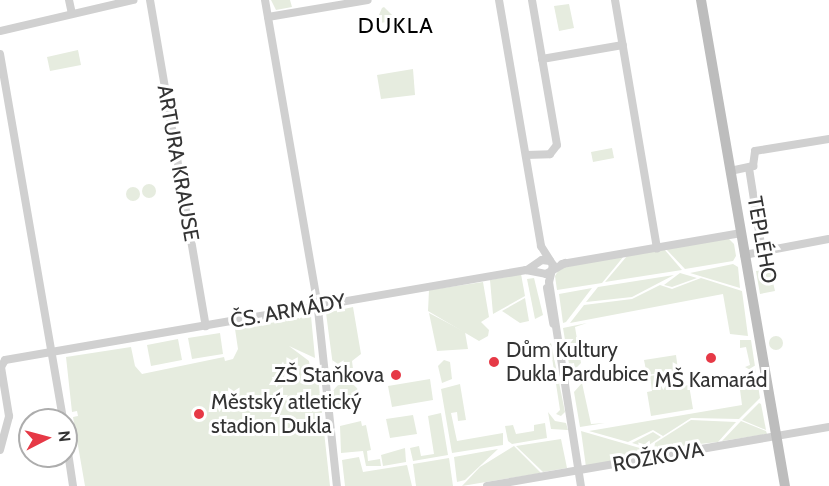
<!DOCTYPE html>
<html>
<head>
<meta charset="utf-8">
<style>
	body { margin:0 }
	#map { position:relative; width:829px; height:486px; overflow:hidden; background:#fff; font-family:Cabin,sans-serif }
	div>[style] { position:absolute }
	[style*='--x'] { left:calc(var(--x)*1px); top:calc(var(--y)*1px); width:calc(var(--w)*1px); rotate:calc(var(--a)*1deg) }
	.green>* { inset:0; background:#e6ecdf }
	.round { border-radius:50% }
	.minor>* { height:8px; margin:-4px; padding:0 4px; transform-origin:4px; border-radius:4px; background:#d0d0d0 }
	.secondary>* { height:10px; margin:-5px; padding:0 5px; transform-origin:5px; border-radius:5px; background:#bdbdbd }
	.dots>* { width:16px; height:16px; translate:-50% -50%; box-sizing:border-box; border:3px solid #fff; border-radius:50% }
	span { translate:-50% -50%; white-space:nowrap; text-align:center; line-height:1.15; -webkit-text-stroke:6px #fff; paint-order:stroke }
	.street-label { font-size:21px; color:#333 }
	.poi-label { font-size:21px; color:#333 }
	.left { translate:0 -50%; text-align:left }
	.right { translate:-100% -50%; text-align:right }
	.neighbourhood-label { font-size:22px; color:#000; letter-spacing:1.5px }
	.north { position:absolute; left:18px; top:408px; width:60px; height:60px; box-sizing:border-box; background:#fff; border:2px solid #adadad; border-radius:50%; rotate:84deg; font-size:16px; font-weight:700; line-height:24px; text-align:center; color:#333 }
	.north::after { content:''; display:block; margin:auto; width:21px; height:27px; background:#e63946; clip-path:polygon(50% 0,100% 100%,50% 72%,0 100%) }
</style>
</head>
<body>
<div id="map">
	<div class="green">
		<i style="clip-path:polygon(271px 0,290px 0,292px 7px,276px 10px)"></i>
		<i style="clip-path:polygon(569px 4px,574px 28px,559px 31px,554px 6px)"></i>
		<i style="clip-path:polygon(384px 7px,397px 20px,375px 24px,382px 8px)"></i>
		<i style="clip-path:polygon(78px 50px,81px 65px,50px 71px,47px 57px)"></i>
		<i style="clip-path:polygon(413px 69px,415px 95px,381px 99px,377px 75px)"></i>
		<i style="clip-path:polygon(612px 148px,614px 158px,593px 162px,591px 152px)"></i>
		<i class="round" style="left:142px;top:184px;width:14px;height:14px"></i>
		<i class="round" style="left:126px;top:187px;width:14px;height:14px"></i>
		<i style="clip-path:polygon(728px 238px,734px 244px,736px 256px,733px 261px,685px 269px,666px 249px)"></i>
		<i style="clip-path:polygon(664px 249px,682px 270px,605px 282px,627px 256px)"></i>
		<i style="clip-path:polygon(624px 256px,602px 283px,557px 290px,555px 276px,560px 268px)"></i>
		<i style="clip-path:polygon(733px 264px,738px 267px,740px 288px,690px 273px)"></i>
		<i style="clip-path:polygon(770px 269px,775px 291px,760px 294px,756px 271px)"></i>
		<i style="clip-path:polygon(680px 273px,697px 278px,672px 287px,664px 285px)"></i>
		<i style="clip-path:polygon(521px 274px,525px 296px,493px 314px,490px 280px)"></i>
		<i style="clip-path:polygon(674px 275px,632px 297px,586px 302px,598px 287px)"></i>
		<i style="clip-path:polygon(534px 278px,543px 315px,535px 319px,527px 279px)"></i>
		<i style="clip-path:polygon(701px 278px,742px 291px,748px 336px,730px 334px,723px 294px,570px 323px,584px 305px,632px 299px,660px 285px,672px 289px)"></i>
		<i style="clip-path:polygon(483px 282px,489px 317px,481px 322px,489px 330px,488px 336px,479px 341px,428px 311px,429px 290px)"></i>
		<i style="clip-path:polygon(592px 288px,566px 322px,563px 323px,559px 294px)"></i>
		<i style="clip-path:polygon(525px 298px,529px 321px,520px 323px,502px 311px)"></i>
		<i style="clip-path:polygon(353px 307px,361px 354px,352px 361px,354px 377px,335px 381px,326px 313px)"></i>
		<i style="clip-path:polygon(429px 313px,465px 332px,468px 349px,437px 351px)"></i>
		<i style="clip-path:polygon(311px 316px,315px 358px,289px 346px,309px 361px,311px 372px,318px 377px,330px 486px,85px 486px,73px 417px,78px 416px,77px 411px,72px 412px,66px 357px,131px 347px,135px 366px,142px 374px,224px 357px,225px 361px,233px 359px,238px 349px,235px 329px)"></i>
		<i style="clip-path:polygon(587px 323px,575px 327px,581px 363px,575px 369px,574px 363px,569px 364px,563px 328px)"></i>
		<i style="clip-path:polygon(220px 333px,223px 354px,192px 359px,188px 338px)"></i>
		<i class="round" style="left:769px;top:336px;width:14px;height:14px"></i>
		<i style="clip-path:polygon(178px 339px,182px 360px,151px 366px,147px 345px)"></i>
		<i style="clip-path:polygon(740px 340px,751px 340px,756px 373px,745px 367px,750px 365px,746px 347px,740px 348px)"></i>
		<i style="clip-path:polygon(551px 343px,565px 412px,561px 416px,556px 414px,560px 410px,551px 351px,546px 347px)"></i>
		<i style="clip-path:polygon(676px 355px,678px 370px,647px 375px,644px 360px)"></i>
		<i style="clip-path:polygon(444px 360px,450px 362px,452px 379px,442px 383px,438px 366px)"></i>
		<i style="clip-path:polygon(674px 372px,677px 387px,689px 385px,693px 409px,651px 416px,647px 392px,652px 391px,650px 376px)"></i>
		<i style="clip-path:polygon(745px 374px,757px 379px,760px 398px,739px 419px,691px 418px,663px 436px,653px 430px,628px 442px,589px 431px,742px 405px,739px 382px)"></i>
		<i style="clip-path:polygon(430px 379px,433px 400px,392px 407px,388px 386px)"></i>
		<i style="clip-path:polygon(582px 383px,591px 424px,605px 423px,580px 427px,574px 392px)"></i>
		<i class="round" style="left:332px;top:383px;width:28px;height:28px"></i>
		<i style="clip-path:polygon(460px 384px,466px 420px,458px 421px,457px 412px,451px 413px,457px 441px,503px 433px,503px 445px,452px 453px,441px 389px)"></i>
		<i style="clip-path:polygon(759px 403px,761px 404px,766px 430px,742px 420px)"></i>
		<i style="clip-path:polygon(548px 412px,555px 421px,566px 423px,568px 430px,551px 429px)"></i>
		<i style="clip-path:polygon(441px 413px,448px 455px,413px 461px,410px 448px,419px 446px,421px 456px,434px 454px,428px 416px)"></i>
		<i style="clip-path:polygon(413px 415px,417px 434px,390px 438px,386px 419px)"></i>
		<i style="clip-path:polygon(691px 420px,736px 422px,718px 442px,654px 449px,655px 443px)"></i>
		<i style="clip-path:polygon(361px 421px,362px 426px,366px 425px,371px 450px,367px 451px,368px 461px,380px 459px,381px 466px,366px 466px,363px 451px,341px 453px,340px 426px)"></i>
		<i style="clip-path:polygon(741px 421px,766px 431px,767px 434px,722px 441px)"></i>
		<i style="clip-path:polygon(545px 423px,547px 438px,512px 444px,508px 441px,505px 426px,513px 425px,516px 434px,534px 431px,534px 425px)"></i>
		<i style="clip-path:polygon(581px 431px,657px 453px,586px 467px)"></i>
		<i style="clip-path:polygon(653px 432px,661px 437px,646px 447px,632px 443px)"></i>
		<i style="clip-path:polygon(561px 439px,567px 468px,543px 472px,516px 446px)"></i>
		<i style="clip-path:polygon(514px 446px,541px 473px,462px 486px,480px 467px)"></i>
		<i style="clip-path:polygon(405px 448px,406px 462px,383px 466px,381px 455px)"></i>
		<i style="clip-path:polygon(498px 449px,465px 480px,457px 482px,454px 457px)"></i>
		<i style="clip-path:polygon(359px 457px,363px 472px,407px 465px,412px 486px,345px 486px,342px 460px)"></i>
		<i style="clip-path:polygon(449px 458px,453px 486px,416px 486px,413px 464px)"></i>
	</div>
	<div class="minor">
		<i style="--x:69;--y:0;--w:14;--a:78"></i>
		<i style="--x:150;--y:0;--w:331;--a:80.3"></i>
		<i style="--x:265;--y:0;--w:304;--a:80.2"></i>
		<i style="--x:317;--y:300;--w:187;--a:83.9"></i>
		<i style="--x:499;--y:0;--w:250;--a:80.3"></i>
		<i style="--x:541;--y:246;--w:22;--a:58"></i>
		<i style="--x:553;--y:265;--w:17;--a:103"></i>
		<i style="--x:549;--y:282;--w:206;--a:81.1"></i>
		<i style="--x:615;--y:0;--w:252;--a:80.4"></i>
		<i style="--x:268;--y:17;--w:101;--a:-9.6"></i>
		<i style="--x:0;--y:31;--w:137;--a:-13.1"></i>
		<i style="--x:0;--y:54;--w:371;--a:80.2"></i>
		<i style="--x:542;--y:59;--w:82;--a:-9.8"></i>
		<i style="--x:526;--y:155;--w:24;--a:-2"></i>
		<i style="--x:550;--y:154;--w:11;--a:-52"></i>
		<i style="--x:557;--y:145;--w:147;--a:-99.8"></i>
		<i style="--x:749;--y:168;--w:84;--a:81.1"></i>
		<i style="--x:730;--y:171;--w:24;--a:-12"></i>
		<i style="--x:753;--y:166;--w:15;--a:-82"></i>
		<i style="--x:755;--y:151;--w:75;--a:-9.2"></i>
		<i style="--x:744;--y:255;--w:86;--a:-10.7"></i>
		<i style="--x:562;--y:264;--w:182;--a:-9.8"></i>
		<i style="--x:527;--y:270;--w:18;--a:-34"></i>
		<i style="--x:542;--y:260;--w:8;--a:7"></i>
		<i style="--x:547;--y:288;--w:36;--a:80"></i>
		<i style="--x:66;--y:439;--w:48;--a:81.5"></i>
		<i style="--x:0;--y:450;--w:35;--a:-75"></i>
		<i style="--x:9;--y:416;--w:50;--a:-99.3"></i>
		<i style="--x:1;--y:367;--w:8;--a:-60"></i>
		<i style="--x:5;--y:360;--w:529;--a:-9.8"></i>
		<i style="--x:526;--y:270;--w:20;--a:11"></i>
		<i style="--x:546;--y:274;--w:22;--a:-30"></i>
		<i style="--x:487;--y:486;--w:347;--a:-9.8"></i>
	</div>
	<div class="secondary">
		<i style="--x:701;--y:0;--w:493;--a:80.2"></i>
	</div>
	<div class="dots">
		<i style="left:711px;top:358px;background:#e63946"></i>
		<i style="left:494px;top:362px;background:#e63946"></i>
		<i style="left:396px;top:375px;background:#e63946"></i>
		<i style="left:199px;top:414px;background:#e63946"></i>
	</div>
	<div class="street-label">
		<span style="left:178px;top:163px;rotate:80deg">ARTURA KRAUSE</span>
		<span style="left:762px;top:240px;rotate:80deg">TEPLÉHO</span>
		<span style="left:288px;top:311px;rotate:-10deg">ČS. ARMÁDY</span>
		<span style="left:658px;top:457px;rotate:-10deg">ROŽKOVA</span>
	</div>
	<div class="poi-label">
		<span class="left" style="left:506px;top:362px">Dům Kultury<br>Dukla Pardubice</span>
		<span class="right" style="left:384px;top:375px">ZŠ Staňkova</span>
		<span style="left:711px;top:380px">MŠ Kamarád</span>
		<span class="left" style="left:211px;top:414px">Městský atletický<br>stadion Dukla</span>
	</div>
	<div class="neighbourhood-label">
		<span style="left:396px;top:26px">DUKLA</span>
	</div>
	<div class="north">N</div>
</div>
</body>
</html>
